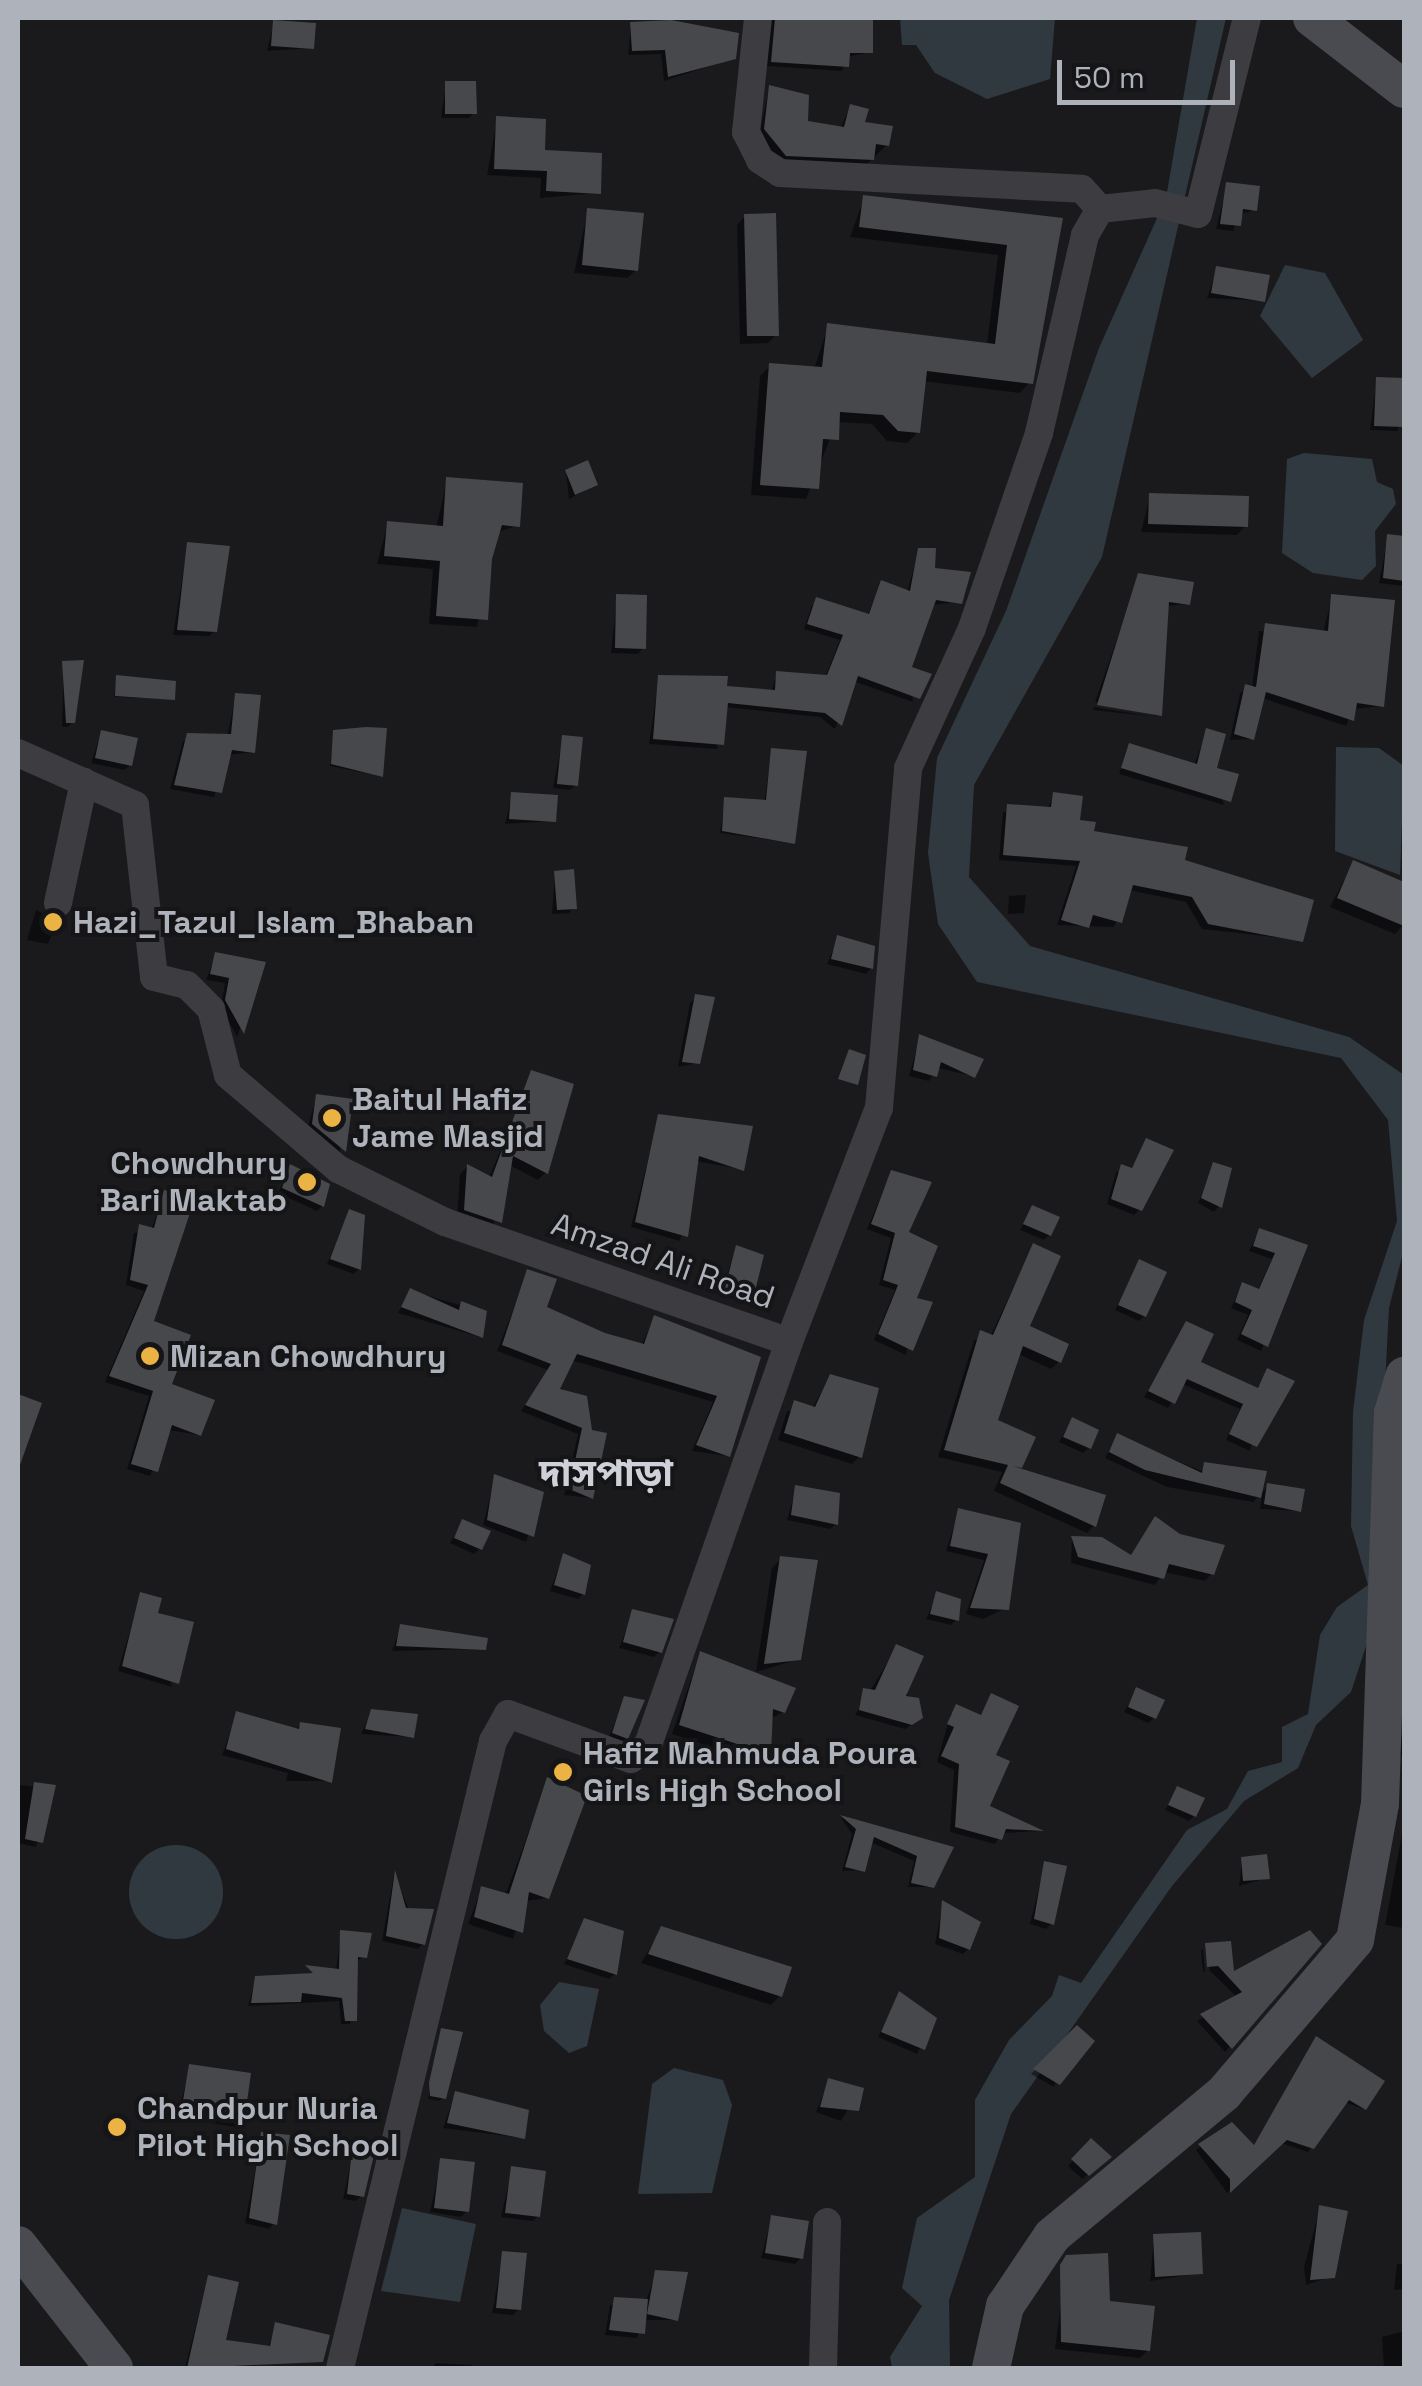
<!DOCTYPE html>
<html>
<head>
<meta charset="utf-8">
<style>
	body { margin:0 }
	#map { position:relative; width:1422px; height:2386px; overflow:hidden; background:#1a1a1d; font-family:"Space Grotesk","Noto Sans Bengali",sans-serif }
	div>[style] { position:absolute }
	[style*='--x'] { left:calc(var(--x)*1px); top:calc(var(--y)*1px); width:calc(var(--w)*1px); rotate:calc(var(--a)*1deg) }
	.water>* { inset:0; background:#313940 }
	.round { border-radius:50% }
	.shadow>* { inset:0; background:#0007 }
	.building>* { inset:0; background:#47484c }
	.minor>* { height:28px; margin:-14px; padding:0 14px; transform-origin:14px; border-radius:14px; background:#3c3c41 }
	.secondary>* { height:38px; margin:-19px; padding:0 19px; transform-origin:19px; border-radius:19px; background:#4a4b51 }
	.dots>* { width:28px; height:28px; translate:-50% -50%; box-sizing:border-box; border:5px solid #151518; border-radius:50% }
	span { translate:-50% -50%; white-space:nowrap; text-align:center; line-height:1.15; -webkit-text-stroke:8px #151518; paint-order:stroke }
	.poi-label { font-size:32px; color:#aeb2bb; font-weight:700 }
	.left { translate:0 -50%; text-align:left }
	.right { translate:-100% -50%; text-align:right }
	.street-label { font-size:32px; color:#aeb2bb }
	.quarter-label { font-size:38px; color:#ced1d8; font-weight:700 }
	.frame { position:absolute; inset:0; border:20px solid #aeb2bb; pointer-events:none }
	.scale { position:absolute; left:1057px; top:60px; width:178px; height:45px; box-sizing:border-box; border:5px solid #aeb2bb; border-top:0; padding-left:12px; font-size:30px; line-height:35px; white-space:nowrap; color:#aeb2bb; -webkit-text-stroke:8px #151518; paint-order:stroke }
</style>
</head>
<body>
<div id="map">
	<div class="water">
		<i style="clip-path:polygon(900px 18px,1055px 18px,1050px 79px,987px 99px,935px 73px,916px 45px,902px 45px)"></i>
		<i style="clip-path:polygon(1197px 18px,1226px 18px,1102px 557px,974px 785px,969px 877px,1030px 946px,1349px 1037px,1404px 1075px,1404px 1249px,1389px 1308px,1383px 1422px,1386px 1585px,1351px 1692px,1316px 1725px,1298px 1768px,1244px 1801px,1172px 1886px,1011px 2114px,949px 2300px,950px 2368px,892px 2368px,890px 2357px,922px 2306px,902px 2288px,917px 2218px,975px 2177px,975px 2100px,1009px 2040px,1052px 1996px,1059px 1975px,1081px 1983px,1187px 1830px,1227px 1809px,1248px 1771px,1282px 1762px,1282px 1727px,1308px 1714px,1320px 1635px,1337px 1607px,1368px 1585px,1351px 1526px,1353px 1412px,1364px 1320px,1397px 1221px,1388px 1120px,1341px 1058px,977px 982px,938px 924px,928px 853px,937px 758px,1006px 611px,1099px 348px,1166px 198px)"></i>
		<i style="clip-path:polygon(1285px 265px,1325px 273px,1363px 340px,1312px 378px,1260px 316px)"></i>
		<i style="clip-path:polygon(1304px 453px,1372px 459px,1377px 482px,1393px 489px,1396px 504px,1375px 531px,1376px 566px,1362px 580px,1313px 573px,1282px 553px,1287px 459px)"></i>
		<i style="clip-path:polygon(1336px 747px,1379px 748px,1404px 766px,1400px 875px,1335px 851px)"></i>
		<i class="round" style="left:129px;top:1845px;width:94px;height:94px"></i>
		<i style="clip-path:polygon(559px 1982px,599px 1989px,587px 2046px,569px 2053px,544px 2031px,540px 2005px)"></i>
		<i style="clip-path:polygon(674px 2068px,723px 2080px,732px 2105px,712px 2193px,638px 2194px,652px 2084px)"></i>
		<i style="clip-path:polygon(402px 2208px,476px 2224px,460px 2302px,381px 2291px)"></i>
	</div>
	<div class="shadow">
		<i style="clip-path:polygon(770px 18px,868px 18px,871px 52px,847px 57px,842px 71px,767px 66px)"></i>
		<i style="clip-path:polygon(274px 22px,312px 48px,267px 51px)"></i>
		<i style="clip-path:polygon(631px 25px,734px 58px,664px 81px,661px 54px,628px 55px)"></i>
		<i style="clip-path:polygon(446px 84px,474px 113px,469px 118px,441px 118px)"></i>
		<i style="clip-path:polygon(769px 88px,805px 123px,840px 129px,850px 107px,887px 145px,865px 166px,779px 161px,759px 136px)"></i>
		<i style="clip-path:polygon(497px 119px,598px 193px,540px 198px,541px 178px,487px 175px)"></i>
		<i style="clip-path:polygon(1227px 185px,1254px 210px,1240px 214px,1233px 231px,1216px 229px)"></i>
		<i style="clip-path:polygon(864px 198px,1060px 220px,1030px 382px,1020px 393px,923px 381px,918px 432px,907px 443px,887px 441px,872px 424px,837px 422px,806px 499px,751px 495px,760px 376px,770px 366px,814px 369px,828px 326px,987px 345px,998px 255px,850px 237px)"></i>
		<i style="clip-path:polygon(588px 210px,636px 270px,627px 278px,574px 273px)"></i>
		<i style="clip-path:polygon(745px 216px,776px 335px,768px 343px,740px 344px,737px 225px)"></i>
		<i style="clip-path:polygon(1217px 269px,1263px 301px,1207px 298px)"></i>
		<i style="clip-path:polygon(1377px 379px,1404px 380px,1398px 431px,1370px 430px)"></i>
		<i style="clip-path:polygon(566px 472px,596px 485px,569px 499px)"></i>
		<i style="clip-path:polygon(447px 480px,518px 525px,497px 533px,477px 627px,429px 624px,433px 569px,377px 564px,388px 523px,436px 528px)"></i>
		<i style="clip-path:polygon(1150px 496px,1245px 526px,1237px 535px,1141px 532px)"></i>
		<i style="clip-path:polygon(1388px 536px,1404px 538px,1404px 586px,1379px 583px)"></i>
		<i style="clip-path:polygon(188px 544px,215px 631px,209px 636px,173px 635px)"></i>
		<i style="clip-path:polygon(919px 550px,960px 602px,931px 605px,909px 669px,913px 702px,853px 681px,835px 729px,820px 717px,725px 707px,717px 749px,649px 744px,659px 678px,771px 692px,777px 673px,825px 677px,840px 640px,804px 629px,812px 605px,867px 616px,882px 583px,907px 592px)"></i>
		<i style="clip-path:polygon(1139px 576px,1187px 604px,1167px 606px,1158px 716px,1095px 702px)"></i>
		<i style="clip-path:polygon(617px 596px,643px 648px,638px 654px,611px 653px)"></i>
		<i style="clip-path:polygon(1332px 597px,1381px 706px,1353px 709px,1346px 726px,1262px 698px,1252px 739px,1230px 740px,1240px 693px,1252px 688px,1259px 631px,1323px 633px)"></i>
		<i style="clip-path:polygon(64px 664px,73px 722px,68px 727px,62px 727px)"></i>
		<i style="clip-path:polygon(117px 678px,172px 699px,114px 697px)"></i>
		<i style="clip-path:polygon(236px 695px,253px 752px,228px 755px,214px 797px,170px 789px,183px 741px,227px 737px)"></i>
		<i style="clip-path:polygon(1094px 707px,1156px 717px,1093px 710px)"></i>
		<i style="clip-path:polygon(1207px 731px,1224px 805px,1119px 774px,1129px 746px,1194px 765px)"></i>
		<i style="clip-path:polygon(334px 732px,380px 776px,330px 766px)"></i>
		<i style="clip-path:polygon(101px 733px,130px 765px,124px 770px,91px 763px)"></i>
		<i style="clip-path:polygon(563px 737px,576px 785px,570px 790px,553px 788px)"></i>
		<i style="clip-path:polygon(772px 751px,792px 843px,720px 833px,725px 799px,764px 803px)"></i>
		<i style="clip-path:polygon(512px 795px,554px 821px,505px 824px)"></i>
		<i style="clip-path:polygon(1054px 795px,1092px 833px,1182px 861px,1301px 940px,1202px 929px,1186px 902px,1129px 890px,1114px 927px,1057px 925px,1076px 866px,999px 860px,1003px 812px,1047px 810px)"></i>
		<i style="clip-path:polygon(1353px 863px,1404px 884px,1404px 924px,1395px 934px,1330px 907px)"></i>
		<i style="clip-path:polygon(555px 873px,574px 908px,569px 913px,552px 914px)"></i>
		<i style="clip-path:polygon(1026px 895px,1024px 913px,1008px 914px,1009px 896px)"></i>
		<i style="clip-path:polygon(36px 910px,57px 921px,48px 944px,27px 940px)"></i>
		<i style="clip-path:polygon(838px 938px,871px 968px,866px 974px,827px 964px)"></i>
		<i style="clip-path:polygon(216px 954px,262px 964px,237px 1037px,221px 1007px,225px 983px,206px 980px)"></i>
		<i style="clip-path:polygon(696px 997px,697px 1063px,678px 1067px,690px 1003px)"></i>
		<i style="clip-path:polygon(920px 1037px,973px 1076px,937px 1068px,929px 1081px,909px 1076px)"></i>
		<i style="clip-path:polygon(532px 1073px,546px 1172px,538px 1180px,509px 1165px,492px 1230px,457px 1217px,460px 1174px,467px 1167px,489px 1178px)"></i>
		<i style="clip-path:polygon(317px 1096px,350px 1101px,339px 1155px,307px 1129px)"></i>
		<i style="clip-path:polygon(659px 1116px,741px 1169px,695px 1161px,680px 1241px,631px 1227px)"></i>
		<i style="clip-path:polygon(1147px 1141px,1140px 1209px,1134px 1215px,1107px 1204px,1116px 1172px,1130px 1170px)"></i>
		<i style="clip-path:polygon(1214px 1165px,1219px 1206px,1214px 1212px,1198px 1203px)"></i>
		<i style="clip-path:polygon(291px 1167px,322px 1206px,317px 1211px,278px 1193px)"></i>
		<i style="clip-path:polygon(891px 1173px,914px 1300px,906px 1355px,874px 1340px,895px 1290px,879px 1285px,891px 1238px,867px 1229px)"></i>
		<i style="clip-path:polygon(165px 1193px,151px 1323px,169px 1385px,199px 1435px,168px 1430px,150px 1476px,127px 1469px,149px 1396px,105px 1382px,144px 1291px,126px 1285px,134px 1233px,151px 1230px)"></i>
		<i style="clip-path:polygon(1033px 1208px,1049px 1235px,1044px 1240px,1020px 1230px)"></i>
		<i style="clip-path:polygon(349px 1212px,359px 1269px,354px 1274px,327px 1264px)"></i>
		<i style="clip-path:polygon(1259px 1231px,1305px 1246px,1261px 1351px,1237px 1340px,1248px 1315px,1231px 1308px,1242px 1285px,1257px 1291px,1272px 1259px,1249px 1251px)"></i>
		<i style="clip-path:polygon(1033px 1246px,1027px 1328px,1059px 1362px,1051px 1369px,1018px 1354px,995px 1421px,1016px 1470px,1094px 1525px,1087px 1533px,994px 1491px,1002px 1472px,938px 1457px,974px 1340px,990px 1337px)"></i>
		<i style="clip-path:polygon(736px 1248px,761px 1257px,745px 1303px,721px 1294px)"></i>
		<i style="clip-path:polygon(1139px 1262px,1144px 1316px,1139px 1321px,1115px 1310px)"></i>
		<i style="clip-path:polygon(528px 1272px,544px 1308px,604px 1335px,641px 1346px,654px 1318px,758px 1358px,728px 1456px,692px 1451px,713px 1402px,571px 1360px,557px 1391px,585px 1398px,591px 1498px,564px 1495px,578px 1434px,521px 1411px,548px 1370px,497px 1351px)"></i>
		<i style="clip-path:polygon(410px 1291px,485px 1312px,480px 1337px,398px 1313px)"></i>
		<i style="clip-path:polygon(1186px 1324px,1198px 1363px,1256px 1390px,1268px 1371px,1250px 1451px,1226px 1440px,1240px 1409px,1182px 1384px,1168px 1408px,1144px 1397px)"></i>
		<i style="clip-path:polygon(830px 1376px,860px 1456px,852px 1464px,778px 1440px,787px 1411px,812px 1409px)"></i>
		<i style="clip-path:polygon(1072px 1420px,1089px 1448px,1083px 1453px,1059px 1442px)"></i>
		<i style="clip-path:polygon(1118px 1436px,1259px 1495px,1268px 1486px,1299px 1511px,1260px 1509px,1262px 1493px,1253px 1502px,1167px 1487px,1105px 1458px)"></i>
		<i style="clip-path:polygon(495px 1477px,541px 1493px,526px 1542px,483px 1525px)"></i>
		<i style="clip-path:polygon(796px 1488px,836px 1524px,830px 1529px,787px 1520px)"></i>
		<i style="clip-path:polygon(959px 1511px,1018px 1525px,1006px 1608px,983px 1619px,966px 1614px,984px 1560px,946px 1551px)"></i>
		<i style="clip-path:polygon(1155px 1519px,1212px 1573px,1205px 1581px,1164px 1572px,1155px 1585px,1071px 1563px,1072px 1538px,1130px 1557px)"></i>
		<i style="clip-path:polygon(463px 1522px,480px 1549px,474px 1554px,450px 1543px)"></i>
		<i style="clip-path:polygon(563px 1556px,583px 1594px,578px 1599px,550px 1591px)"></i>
		<i style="clip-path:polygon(781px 1559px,799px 1659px,756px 1672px,772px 1568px)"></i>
		<i style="clip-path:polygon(141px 1594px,155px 1615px,172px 1687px,118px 1671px)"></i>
		<i style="clip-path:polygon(937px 1594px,956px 1620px,951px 1625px,926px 1619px)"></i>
		<i style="clip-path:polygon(633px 1612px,659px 1652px,654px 1657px,619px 1648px)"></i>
		<i style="clip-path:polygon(401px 1626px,484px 1649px,392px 1651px)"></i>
		<i style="clip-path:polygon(897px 1647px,914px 1723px,905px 1729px,855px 1715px)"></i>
		<i style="clip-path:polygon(700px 1654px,783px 1712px,770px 1719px,760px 1763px,672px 1734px)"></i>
		<i style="clip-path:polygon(1137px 1690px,1154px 1718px,1148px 1723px,1124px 1712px)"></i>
		<i style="clip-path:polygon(992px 1696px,987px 1807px,1040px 1831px,1002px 1833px,995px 1844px,950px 1832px,954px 1770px,937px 1762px,951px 1713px,979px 1717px)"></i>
		<i style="clip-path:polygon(625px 1698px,626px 1738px,620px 1743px,608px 1739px)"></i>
		<i style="clip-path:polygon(1404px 1706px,1404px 1757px,1400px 1756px)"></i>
		<i style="clip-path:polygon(372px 1711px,412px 1737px,361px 1734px)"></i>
		<i style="clip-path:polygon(237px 1714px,295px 1730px,301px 1724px,329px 1781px,286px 1781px,288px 1773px,222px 1755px)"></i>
		<i style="clip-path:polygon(548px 1780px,547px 1898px,525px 1901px,513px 1939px,468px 1924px,482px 1888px,505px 1896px)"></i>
		<i style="clip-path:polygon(18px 1785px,53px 1788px,36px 1847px,18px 1843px)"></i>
		<i style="clip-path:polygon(1178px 1789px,1194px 1816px,1189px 1821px,1165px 1810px)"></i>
		<i style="clip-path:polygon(841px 1818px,951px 1848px,932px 1887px,908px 1887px,914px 1861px,870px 1842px,863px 1870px,842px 1871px,852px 1834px)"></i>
		<i style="clip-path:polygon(1404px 1823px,1404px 1928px,1385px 1925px)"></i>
		<i style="clip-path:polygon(1242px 1860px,1267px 1878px,1239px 1886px)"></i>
		<i style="clip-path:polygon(1045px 1864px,1051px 1924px,1046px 1929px,1030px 1924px)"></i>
		<i style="clip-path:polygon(394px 1874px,423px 1943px,418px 1949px,382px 1941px)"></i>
		<i style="clip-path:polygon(943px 1903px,968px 1949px,963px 1954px,935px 1944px)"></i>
		<i style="clip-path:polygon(585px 1921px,615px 1974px,609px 1979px,564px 1964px)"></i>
		<i style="clip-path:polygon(662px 1929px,780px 1996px,771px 2005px,641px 1963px)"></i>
		<i style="clip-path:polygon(341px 1932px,364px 1957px,356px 1961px,350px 2024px,341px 2024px,339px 2001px,248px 2006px,256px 1978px,336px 1971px)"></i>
		<i style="clip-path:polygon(1309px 1933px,1319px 1944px,1225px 2052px,1197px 2021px,1237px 1997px,1210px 1971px,1205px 1947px,1229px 1943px,1232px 1975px)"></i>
		<i style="clip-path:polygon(1203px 1949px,1205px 1971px,1203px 1972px,1201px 1951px)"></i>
		<i style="clip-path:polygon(899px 1994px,934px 2019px,917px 2054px,878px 2037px)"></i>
		<i style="clip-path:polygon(1077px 2028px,1054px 2087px,1031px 2074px)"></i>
		<i style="clip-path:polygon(442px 2031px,443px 2097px,439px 2101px,428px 2099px)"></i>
		<i style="clip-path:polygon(1313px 2043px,1364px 2109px,1344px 2102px,1308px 2152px,1281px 2143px,1227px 2193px,1196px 2150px,1231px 2125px,1252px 2148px)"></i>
		<i style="clip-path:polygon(190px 2067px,241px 2121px,236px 2127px,177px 2118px)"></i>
		<i style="clip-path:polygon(829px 2080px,860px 2089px,841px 2121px,816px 2112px)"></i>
		<i style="clip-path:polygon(455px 2094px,522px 2138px,443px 2128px)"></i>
		<i style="clip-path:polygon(262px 2135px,274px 2223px,269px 2229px,245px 2223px)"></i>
		<i style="clip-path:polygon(1091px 2141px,1103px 2162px,1082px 2179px,1068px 2166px)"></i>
		<i style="clip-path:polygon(353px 2153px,362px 2195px,356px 2201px,343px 2199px)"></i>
		<i style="clip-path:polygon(441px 2161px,467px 2211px,461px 2217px,430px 2212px)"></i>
		<i style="clip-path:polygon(512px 2169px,538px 2216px,533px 2221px,501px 2217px)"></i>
		<i style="clip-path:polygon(1320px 2208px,1333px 2276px,1306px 2285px,1304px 2267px)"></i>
		<i style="clip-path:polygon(772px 2217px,801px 2258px,795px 2264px,761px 2258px)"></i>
		<i style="clip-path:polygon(1154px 2237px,1201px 2273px,1150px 2281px)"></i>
		<i style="clip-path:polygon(503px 2254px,519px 2309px,513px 2315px,492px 2313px)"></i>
		<i style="clip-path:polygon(1067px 2258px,1148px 2350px,1140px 2358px,1055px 2349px)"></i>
		<i style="clip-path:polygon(1397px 2264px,1404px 2264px,1404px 2289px,1394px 2290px)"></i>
		<i style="clip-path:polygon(656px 2273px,676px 2320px,644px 2320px,637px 2338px,605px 2335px,610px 2305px,646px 2301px)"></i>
		<i style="clip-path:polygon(208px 2278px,222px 2342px,260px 2347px,255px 2368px,185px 2368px)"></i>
		<i style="clip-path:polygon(276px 2325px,321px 2361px,265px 2356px)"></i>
		<i style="clip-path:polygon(1404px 2331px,1404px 2368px,1384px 2368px,1382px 2337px)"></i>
		<i style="clip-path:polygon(436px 2363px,472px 2365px,471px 2368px,431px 2368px)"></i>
	</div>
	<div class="building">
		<i style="clip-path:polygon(775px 18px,873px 18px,873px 53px,850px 53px,849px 67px,771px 62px)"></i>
		<i style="clip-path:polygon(273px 20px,316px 23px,314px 49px,271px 46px)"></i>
		<i style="clip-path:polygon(671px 20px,739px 33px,736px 59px,668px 77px,665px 50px,632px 51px,630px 22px)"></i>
		<i style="clip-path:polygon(445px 81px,476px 81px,477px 114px,445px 114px)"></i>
		<i style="clip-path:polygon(769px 85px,809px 95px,808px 121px,844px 127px,850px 104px,869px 109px,865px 122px,893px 126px,889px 146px,876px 144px,874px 160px,786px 156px,764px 129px)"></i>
		<i style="clip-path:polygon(496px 116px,546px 119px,545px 150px,602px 153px,601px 194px,546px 191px,547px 171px,494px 169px)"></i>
		<i style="clip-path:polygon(1226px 182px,1260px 186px,1257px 211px,1243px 209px,1241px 226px,1220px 224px)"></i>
		<i style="clip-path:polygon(863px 195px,1063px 218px,1033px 384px,927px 371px,920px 433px,898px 431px,883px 415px,840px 412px,839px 440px,823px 439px,819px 489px,760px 485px,769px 363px,822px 367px,827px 323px,995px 344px,1007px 245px,859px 227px)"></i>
		<i style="clip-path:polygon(587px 208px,644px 213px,638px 271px,582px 265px)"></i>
		<i style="clip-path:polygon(776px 213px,779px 336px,747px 336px,744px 214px)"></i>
		<i style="clip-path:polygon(1216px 266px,1270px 275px,1265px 302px,1211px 293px)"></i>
		<i style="clip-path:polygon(1376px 377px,1404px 378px,1404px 427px,1374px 426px)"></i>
		<i style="clip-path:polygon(588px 460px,598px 485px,575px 495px,565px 470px)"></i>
		<i style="clip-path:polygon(446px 477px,523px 483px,520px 527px,502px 525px,492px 559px,488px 620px,436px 616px,440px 561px,384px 556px,387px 521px,443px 526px)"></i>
		<i style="clip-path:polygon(1149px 493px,1249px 496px,1248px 527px,1148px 524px)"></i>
		<i style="clip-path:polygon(1387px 534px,1404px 536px,1404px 581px,1383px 578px)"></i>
		<i style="clip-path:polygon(187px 542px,230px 546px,217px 632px,177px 630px)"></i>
		<i style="clip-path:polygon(918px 548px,936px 548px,935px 568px,971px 572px,962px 604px,936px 600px,912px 667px,932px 674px,920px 699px,858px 676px,842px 726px,825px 713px,728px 703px,724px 745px,653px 739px,658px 675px,728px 676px,727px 686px,775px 690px,776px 671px,827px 675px,843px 635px,807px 624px,816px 597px,869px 614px,881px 580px,910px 591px)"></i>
		<i style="clip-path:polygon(1138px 573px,1194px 582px,1190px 605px,1169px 602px,1162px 716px,1097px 705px)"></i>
		<i style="clip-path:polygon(616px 594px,647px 595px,646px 649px,615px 648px)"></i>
		<i style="clip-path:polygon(1331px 594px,1395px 600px,1384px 707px,1357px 703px,1354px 721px,1266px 692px,1254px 740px,1234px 734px,1245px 684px,1256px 687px,1265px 623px,1328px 631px)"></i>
		<i style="clip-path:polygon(84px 660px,75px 723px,66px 723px,62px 661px)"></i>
		<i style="clip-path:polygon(116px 675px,176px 681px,175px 700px,115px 696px)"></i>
		<i style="clip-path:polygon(235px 693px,261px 695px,255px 753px,232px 750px,222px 793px,174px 785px,187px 733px,231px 734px)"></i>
		<i style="clip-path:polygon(366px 727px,387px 728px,383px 777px,331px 764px,333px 730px)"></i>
		<i style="clip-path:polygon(1206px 728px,1226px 734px,1217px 768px,1239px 774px,1231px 802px,1121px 768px,1129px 743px,1197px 764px)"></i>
		<i style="clip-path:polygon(101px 730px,138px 738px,132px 766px,95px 758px)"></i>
		<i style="clip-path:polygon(562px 735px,583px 737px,578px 786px,557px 784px)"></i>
		<i style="clip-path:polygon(771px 748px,807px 751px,795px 844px,722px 831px,724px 797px,766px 800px)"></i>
		<i style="clip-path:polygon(511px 792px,558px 795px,556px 822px,509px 819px)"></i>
		<i style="clip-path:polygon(1053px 792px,1083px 796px,1080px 820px,1096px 822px,1094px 831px,1188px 847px,1185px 860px,1314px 900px,1303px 942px,1208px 924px,1192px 897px,1133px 885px,1122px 923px,1093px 915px,1089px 928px,1061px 920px,1080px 861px,1003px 855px,1007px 804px,1051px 807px)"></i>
		<i style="clip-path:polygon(1353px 860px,1404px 882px,1404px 926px,1337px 898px)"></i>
		<i style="clip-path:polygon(574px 869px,577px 909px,557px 910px,554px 871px)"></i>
		<i style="clip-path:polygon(837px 935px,875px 946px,873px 969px,831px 959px)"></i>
		<i style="clip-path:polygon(215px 952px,266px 962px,244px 1034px,225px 1000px,229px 978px,210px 974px)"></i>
		<i style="clip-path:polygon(695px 994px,715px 997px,700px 1064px,682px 1062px)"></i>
		<i style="clip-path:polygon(919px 1034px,984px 1059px,975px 1078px,941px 1062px,937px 1077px,913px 1070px)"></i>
		<i style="clip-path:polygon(849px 1049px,866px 1055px,858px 1085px,838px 1079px)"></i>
		<i style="clip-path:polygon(531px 1070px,574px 1084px,548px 1174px,513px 1156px,502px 1223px,464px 1210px,467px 1164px,492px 1177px)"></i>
		<i style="clip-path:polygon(316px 1094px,353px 1099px,346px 1152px,312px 1124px)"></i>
		<i style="clip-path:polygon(658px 1114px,753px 1126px,744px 1171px,699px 1156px,688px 1237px,635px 1222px)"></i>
		<i style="clip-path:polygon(1146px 1138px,1174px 1150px,1142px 1211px,1111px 1199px,1121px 1164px,1132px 1168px)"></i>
		<i style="clip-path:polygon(1213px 1162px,1232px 1168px,1222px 1208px,1201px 1198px)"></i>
		<i style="clip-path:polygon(290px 1164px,330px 1184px,324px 1207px,282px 1188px)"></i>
		<i style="clip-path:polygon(891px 1170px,932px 1182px,909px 1232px,938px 1246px,917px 1298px,933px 1302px,913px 1351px,878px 1334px,898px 1285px,883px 1280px,895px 1233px,871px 1224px)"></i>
		<i style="clip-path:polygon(164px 1190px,195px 1198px,154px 1321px,191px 1335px,172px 1384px,215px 1400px,201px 1436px,172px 1425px,158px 1472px,131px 1464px,153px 1391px,109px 1376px,148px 1285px,130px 1280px,139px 1224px,154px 1228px)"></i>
		<i style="clip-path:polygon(1032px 1205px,1060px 1217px,1051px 1236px,1023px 1224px)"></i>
		<i style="clip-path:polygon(349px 1209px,365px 1215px,361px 1270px,330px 1259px)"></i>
		<i style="clip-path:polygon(1259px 1228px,1308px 1245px,1268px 1347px,1241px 1334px,1252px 1310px,1235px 1302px,1242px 1282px,1259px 1289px,1275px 1253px,1253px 1246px)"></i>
		<i style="clip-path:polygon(1033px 1243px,1061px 1256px,1030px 1326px,1069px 1344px,1061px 1363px,1023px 1346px,998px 1420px,1036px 1437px,1022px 1468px,1013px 1466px,1106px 1495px,1096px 1527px,1000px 1483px,1008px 1465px,944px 1450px,980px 1330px,993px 1335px)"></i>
		<i style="clip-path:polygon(736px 1245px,764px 1255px,753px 1299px,725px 1288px)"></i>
		<i style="clip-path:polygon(1139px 1259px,1167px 1272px,1146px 1317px,1118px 1305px)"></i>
		<i style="clip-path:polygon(527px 1269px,557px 1279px,547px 1307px,605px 1333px,644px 1344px,654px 1315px,761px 1357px,730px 1457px,696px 1445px,717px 1396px,577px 1354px,560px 1389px,587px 1396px,592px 1430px,607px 1433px,593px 1499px,569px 1489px,582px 1428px,525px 1405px,551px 1364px,502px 1345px)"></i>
		<i style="clip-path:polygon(410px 1288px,459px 1310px,461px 1301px,487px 1311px,483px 1338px,401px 1307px)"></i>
		<i style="clip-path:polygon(1186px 1321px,1214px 1334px,1201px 1362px,1258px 1388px,1267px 1368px,1295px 1381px,1257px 1447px,1229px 1434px,1243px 1404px,1187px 1379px,1175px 1404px,1148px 1391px)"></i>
		<i style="clip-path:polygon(830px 1374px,879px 1388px,862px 1458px,784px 1433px,794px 1400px,815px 1407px)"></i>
		<i style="clip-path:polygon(18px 1394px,42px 1403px,20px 1465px,18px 1464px)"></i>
		<i style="clip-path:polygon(1072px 1417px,1099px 1430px,1091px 1449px,1063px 1437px)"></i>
		<i style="clip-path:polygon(1117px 1433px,1202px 1473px,1204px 1462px,1267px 1471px,1261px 1498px,1145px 1470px,1109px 1452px)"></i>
		<i style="clip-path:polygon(494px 1474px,544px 1492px,534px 1537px,487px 1520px)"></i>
		<i style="clip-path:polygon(1267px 1483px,1305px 1489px,1301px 1512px,1264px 1504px)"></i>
		<i style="clip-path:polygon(795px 1485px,840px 1493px,838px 1525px,791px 1515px)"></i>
		<i style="clip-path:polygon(958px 1508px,1021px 1523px,1009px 1610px,970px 1608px,988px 1554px,950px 1546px)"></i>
		<i style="clip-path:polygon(1155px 1516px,1180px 1534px,1225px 1545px,1214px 1575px,1169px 1564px,1164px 1579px,1078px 1557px,1071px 1536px,1102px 1537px,1131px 1555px)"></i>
		<i style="clip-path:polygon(462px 1519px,491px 1531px,482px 1550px,454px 1538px)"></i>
		<i style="clip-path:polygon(563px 1553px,591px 1565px,585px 1595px,554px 1585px)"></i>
		<i style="clip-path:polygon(780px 1556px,818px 1560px,801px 1660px,764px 1664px)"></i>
		<i style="clip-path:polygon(936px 1591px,961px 1599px,959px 1621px,930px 1614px)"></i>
		<i style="clip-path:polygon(140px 1592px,162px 1598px,158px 1613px,194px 1622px,179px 1684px,122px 1666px)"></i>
		<i style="clip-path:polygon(632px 1609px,674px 1619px,662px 1653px,623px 1642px)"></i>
		<i style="clip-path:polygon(400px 1624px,488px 1638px,486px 1650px,396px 1646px)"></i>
		<i style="clip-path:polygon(896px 1644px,924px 1656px,906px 1696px,919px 1698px,923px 1718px,912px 1725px,859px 1710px,863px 1688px,875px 1690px)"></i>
		<i style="clip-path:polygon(700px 1651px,796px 1688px,785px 1713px,773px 1709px,771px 1755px,679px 1725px)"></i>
		<i style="clip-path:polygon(1136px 1687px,1165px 1700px,1156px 1719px,1128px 1707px)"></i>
		<i style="clip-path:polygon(991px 1693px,1019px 1706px,996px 1755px,1010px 1761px,990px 1806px,1044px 1831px,1006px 1829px,1002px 1840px,955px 1827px,959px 1764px,941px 1756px,954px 1727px,947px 1724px,956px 1704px,981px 1715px)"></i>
		<i style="clip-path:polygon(624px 1696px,645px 1700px,628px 1739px,612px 1733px)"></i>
		<i style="clip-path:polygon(371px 1709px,418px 1714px,414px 1738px,365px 1729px)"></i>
		<i style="clip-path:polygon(236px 1711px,299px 1729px,300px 1722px,341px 1728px,332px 1783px,226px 1749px)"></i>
		<i style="clip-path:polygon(547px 1777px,587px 1796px,549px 1899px,529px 1892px,523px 1933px,474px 1917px,481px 1886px,509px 1894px)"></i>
		<i style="clip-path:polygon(34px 1782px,56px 1785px,43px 1843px,25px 1839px)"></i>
		<i style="clip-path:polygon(1177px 1786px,1205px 1798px,1196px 1817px,1168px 1805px)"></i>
		<i style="clip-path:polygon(840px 1815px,954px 1847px,934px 1888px,911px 1883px,917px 1856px,874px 1837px,865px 1872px,845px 1867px,856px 1829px)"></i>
		<i style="clip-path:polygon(1267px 1854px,1270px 1879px,1243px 1881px,1241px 1857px)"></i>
		<i style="clip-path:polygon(1044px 1861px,1067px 1866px,1054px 1925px,1034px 1919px)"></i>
		<i style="clip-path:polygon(395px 1870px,406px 1908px,434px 1909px,425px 1945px,386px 1936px)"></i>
		<i style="clip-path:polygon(942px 1900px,981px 1922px,970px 1950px,939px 1938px)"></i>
		<i style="clip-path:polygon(584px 1918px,624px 1931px,617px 1975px,567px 1959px)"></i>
		<i style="clip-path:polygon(661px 1926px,792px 1967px,782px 1997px,648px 1954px)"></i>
		<i style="clip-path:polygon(340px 1930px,372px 1933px,367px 1958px,358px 1957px,357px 2021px,345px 2021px,342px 1998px,302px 1993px,301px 2002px,251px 2003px,255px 1976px,313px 1973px,305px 1965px,339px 1969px)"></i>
		<i style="clip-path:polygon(1310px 1930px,1322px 1944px,1232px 2049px,1200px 2014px,1242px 1992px,1218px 1966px,1207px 1967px,1205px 1943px,1231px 1941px,1234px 1971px)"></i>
		<i style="clip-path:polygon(899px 1991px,937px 2018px,925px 2050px,881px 2032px)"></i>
		<i style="clip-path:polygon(1077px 2025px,1095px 2041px,1060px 2085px,1033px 2069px)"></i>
		<i style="clip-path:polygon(441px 2028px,463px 2032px,446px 2099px,430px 2096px,429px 2083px)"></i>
		<i style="clip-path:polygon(1316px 2036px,1385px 2081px,1366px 2110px,1349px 2100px,1314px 2149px,1287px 2140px,1230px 2193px,1230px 2179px,1198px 2144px,1232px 2122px,1254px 2145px)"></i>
		<i style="clip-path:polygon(189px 2064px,251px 2073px,244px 2123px,181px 2113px)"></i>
		<i style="clip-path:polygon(828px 2078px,864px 2088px,859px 2111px,820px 2107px)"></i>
		<i style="clip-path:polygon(455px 2091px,529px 2110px,525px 2139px,447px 2123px)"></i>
		<i style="clip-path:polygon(261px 2132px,290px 2135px,277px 2225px,249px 2218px)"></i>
		<i style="clip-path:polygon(1091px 2138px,1112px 2157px,1089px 2176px,1071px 2159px)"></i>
		<i style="clip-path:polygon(352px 2151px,374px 2155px,364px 2197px,347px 2194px)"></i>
		<i style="clip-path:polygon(440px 2158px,475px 2162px,469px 2212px,434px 2208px)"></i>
		<i style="clip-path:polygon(511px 2166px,546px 2171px,540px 2217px,505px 2213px)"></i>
		<i style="clip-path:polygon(1319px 2205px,1348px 2211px,1335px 2278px,1310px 2280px)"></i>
		<i style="clip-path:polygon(771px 2215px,809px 2221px,803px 2259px,765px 2253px)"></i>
		<i style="clip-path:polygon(1201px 2232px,1203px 2274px,1155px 2277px,1153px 2234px)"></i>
		<i style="clip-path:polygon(502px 2251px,527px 2253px,521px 2310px,496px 2308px)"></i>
		<i style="clip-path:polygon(1108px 2253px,1110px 2301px,1155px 2306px,1150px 2351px,1061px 2342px,1060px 2265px,1066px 2255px)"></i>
		<i style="clip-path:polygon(655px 2270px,688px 2272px,678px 2321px,647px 2314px)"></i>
		<i style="clip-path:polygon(208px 2275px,239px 2282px,226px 2340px,270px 2346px,275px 2322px,330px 2335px,323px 2362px,187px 2368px)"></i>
		<i style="clip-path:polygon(614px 2297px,648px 2299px,645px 2334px,609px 2330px)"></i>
	</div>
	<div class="minor">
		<i style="--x:758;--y:18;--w:115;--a:96"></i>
		<i style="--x:746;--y:132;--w:31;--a:63"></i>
		<i style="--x:760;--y:160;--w:24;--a:33"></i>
		<i style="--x:780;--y:173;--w:302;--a:3"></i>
		<i style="--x:1082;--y:189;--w:27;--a:48"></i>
		<i style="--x:18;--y:753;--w:128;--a:24"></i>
		<i style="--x:135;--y:805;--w:173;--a:83.7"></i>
		<i style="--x:154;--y:977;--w:34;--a:14"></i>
		<i style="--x:187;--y:985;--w:34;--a:45"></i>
		<i style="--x:211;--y:1009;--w:68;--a:75.6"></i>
		<i style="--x:228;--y:1075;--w:145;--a:40.5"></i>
		<i style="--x:338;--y:1169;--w:119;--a:26.4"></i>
		<i style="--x:445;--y:1222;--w:364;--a:19.2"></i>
		<i style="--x:789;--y:1342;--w:427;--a:109.3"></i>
		<i style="--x:648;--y:1745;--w:22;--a:141"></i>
		<i style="--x:631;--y:1759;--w:131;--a:-159.9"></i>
		<i style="--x:508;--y:1714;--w:31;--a:119"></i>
		<i style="--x:493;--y:1741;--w:645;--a:103.71"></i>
		<i style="--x:58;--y:903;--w:124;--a:-77.9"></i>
		<i style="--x:789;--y:1342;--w:251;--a:-69"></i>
		<i style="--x:879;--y:1108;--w:341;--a:-85.1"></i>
		<i style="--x:908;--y:768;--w:154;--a:-65.4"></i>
		<i style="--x:972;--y:628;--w:206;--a:-71"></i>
		<i style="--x:1039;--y:433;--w:203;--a:-76.9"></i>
		<i style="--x:1085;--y:235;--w:30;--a:-60"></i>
		<i style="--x:1100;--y:209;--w:55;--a:-6.2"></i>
		<i style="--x:1155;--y:203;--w:44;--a:14.3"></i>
		<i style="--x:1198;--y:214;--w:202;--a:-76"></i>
		<i style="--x:823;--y:2368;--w:146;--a:-88.4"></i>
	</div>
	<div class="secondary">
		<i style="--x:1312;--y:18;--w:116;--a:37.7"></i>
		<i style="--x:18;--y:2245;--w:156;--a:52"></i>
		<i style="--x:991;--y:2368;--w:64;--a:-77.3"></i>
		<i style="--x:1005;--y:2306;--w:84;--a:-56.1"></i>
		<i style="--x:1052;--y:2236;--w:224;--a:-39.7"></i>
		<i style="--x:1224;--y:2093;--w:201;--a:-49.4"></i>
		<i style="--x:1355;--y:1940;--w:138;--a:-79.6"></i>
		<i style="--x:1380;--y:1804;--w:391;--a:-88.1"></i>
		<i style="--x:1393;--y:1413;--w:39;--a:-73"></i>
	</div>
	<div class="dots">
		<i style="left:53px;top:922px;background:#eab344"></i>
		<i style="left:332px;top:1118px;background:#eab344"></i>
		<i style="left:307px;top:1182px;background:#eab344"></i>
		<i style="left:150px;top:1356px;background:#eab344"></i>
		<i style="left:563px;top:1772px;background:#eab344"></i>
		<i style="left:117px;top:2127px;background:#eab344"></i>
	</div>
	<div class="poi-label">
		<span class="left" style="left:73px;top:922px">Hazi_Tazul_Islam_Bhaban</span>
		<span class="left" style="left:352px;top:1118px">Baitul Hafiz<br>Jame Masjid</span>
		<span class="right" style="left:287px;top:1182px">Chowdhury<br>Bari Maktab</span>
		<span class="left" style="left:170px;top:1356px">Mizan Chowdhury</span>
		<span class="left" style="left:583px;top:1772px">Hafiz Mahmuda Poura<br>Girls High School</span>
		<span class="left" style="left:137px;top:2127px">Chandpur Nuria<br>Pilot High School</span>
	</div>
	<div class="street-label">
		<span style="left:663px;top:1261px;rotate:19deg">Amzad Ali Road</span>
	</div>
	<div class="quarter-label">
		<span style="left:606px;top:1474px">দাসপাড়া</span>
	</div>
	<div class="frame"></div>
	<div class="scale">50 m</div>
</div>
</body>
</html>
